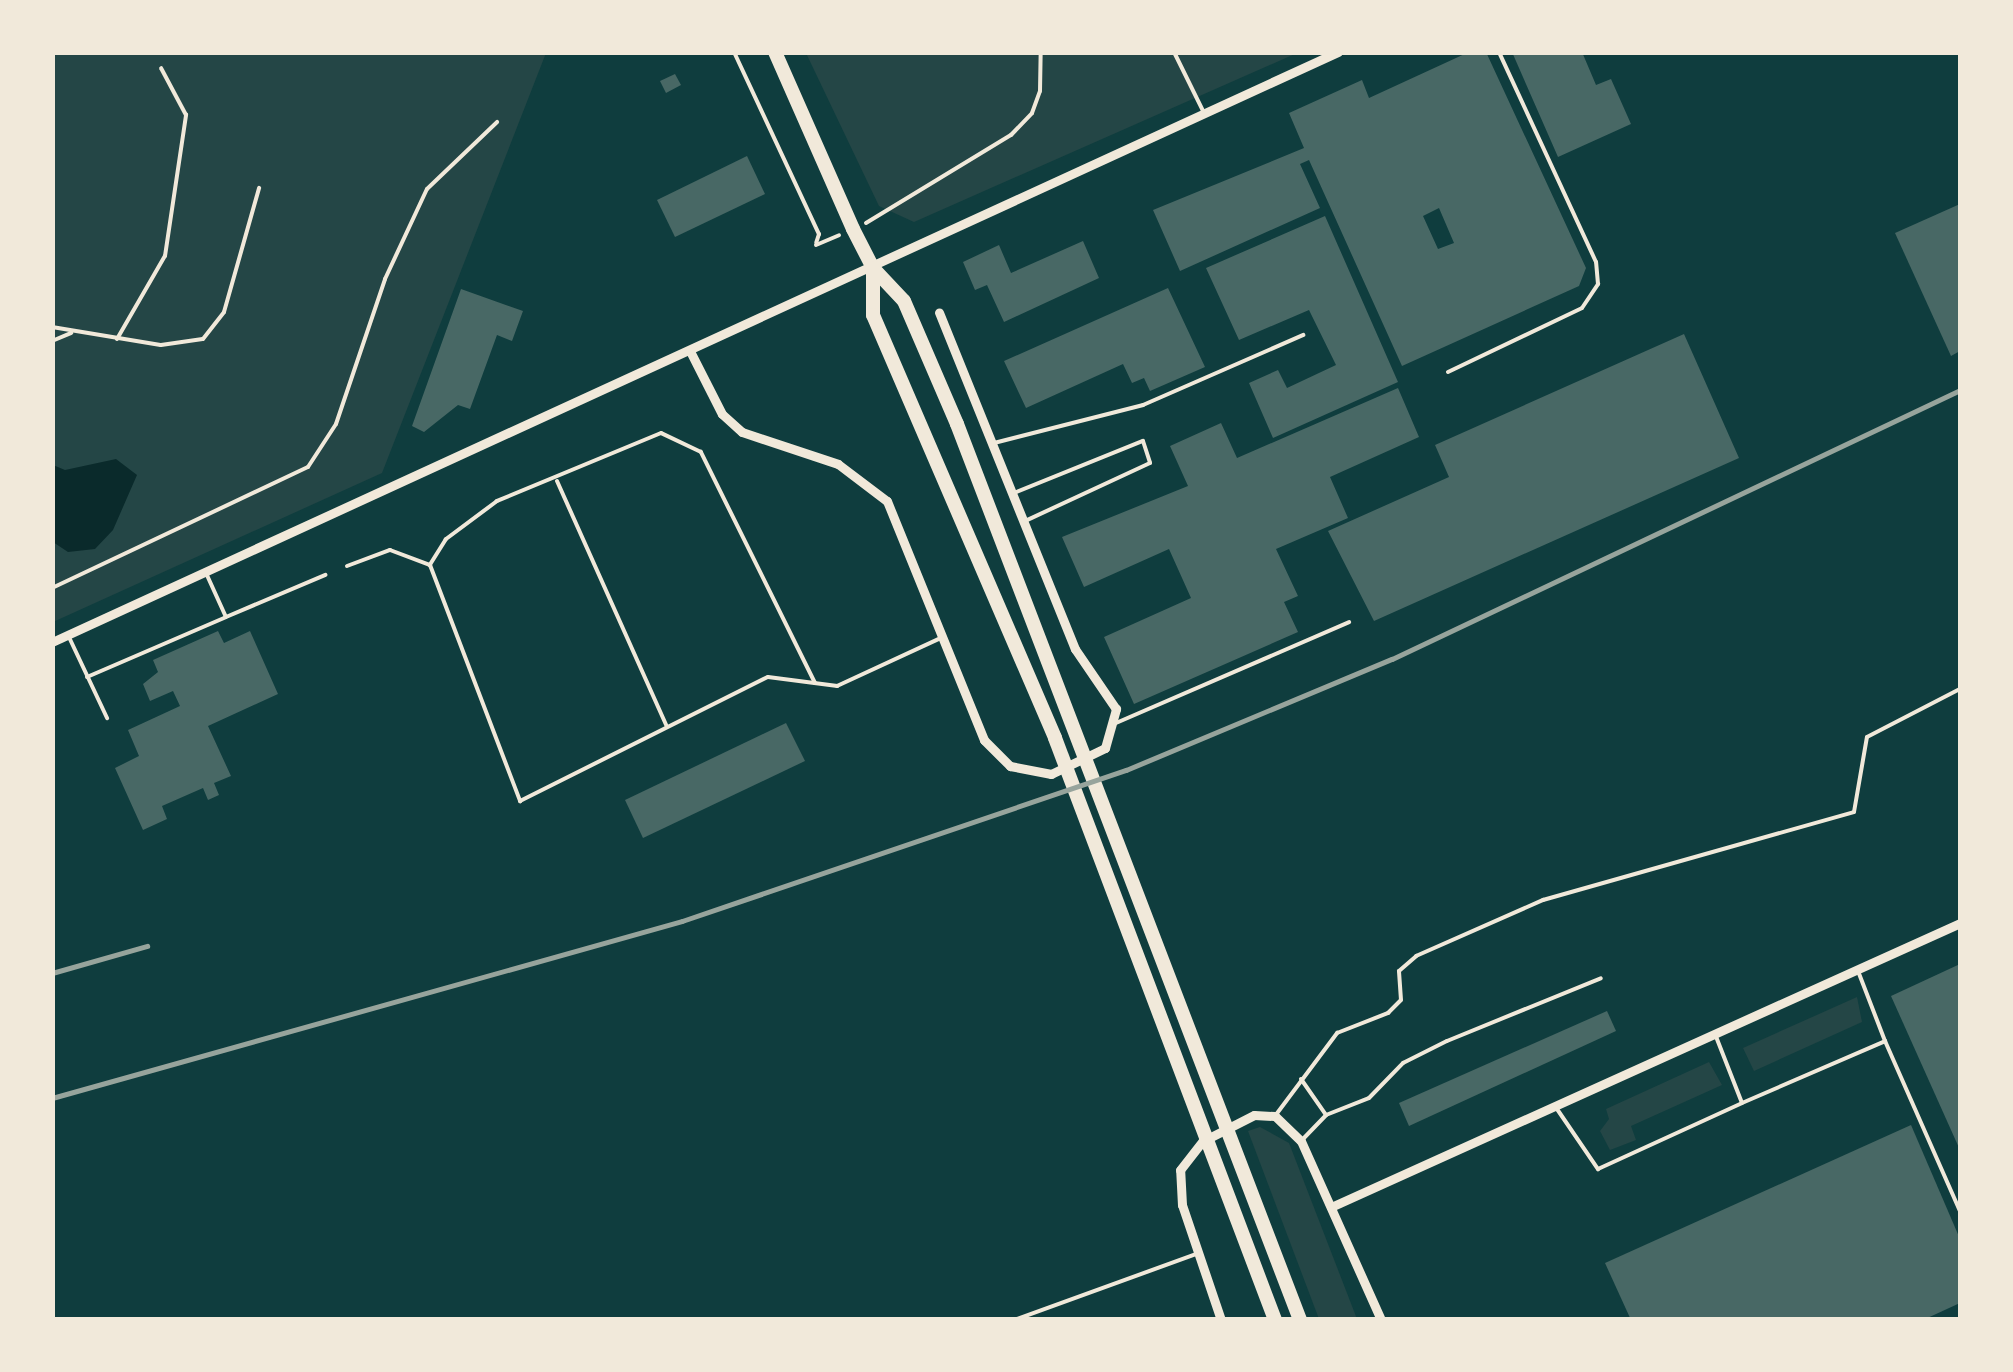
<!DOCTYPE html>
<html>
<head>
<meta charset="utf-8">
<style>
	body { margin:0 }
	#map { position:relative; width:2013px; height:1372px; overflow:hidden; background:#0f3d3e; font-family:"Titillium Web",sans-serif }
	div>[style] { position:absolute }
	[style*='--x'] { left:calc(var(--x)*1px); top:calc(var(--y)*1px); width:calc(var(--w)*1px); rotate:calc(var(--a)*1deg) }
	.green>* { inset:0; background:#244646 }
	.water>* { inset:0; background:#0a2a2b }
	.building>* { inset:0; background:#486865 }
	.path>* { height:4px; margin:-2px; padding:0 2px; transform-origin:2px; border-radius:2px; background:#f1e9da }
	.service>* { height:4px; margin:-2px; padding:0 2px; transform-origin:2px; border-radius:2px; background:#f1e9da }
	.minor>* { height:9px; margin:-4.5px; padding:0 4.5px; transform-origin:4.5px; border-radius:4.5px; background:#f1e9da }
	.primary>* { height:14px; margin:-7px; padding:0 7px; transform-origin:7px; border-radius:7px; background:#f1e9da }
	.rail>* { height:5px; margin:-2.5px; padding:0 2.5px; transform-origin:2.5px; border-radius:2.5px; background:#97a49c }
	span { translate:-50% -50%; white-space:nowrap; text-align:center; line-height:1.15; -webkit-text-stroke:9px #f1e9da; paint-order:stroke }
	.frame { position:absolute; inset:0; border:55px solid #f1e9da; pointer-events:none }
</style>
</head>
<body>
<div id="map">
	<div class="green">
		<i style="clip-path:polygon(53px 53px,546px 53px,382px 473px,53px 622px)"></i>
		<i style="clip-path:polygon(806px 53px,1297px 53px,914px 222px,879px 206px)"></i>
		<i style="clip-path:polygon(1857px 997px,1862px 1022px,1754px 1071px,1743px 1048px)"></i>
		<i style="clip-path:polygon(1709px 1062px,1722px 1085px,1631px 1126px,1636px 1140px,1610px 1150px,1600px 1131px,1609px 1119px,1606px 1109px)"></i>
		<i style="clip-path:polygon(1260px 1127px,1289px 1143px,1357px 1319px,1319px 1319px,1248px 1131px)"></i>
	</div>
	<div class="water">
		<i style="clip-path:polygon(116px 459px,137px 475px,113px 530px,95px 549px,68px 552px,53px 542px,53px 465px,65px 470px)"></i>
	</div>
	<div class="building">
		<i style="clip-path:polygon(evenodd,1469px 52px,1486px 52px,1586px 268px,1579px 286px,1402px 366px,1309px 160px,1300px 164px,1320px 208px,1180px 271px,1153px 210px,1304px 148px,1289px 113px,1362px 80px,1369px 98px,1469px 52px,1439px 208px,1454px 243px,1438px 249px,1423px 216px,1439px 208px)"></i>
		<i style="clip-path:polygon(1512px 52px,1582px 52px,1596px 85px,1611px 79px,1631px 124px,1558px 157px)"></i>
		<i style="clip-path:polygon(675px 74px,681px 85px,666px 93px,660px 81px)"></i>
		<i style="clip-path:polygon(747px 156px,765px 194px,675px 237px,657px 200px)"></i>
		<i style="clip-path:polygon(1960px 204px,1960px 351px,1951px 356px,1895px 233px)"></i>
		<i style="clip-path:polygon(1325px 216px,1398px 382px,1273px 438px,1249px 383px,1278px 370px,1287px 388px,1336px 365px,1309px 310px,1239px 340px,1206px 268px)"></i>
		<i style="clip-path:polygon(1083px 241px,1099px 278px,1004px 322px,987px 285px,975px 290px,963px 262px,999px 245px,1011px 273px)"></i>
		<i style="clip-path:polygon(1168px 288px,1205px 367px,1150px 391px,1144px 378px,1132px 383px,1123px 364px,1026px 408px,1004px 361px)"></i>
		<i style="clip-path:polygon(461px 289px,523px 311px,512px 341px,497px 335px,470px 409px,458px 405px,424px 432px,412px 426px)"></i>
		<i style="clip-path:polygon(1684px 334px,1739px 458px,1374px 621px,1328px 531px,1449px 477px,1435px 445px)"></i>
		<i style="clip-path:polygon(1398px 388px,1419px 437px,1330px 477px,1348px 518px,1276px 549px,1298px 596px,1284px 602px,1298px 632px,1134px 704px,1104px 637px,1191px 598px,1169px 549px,1084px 587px,1062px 537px,1188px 486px,1170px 446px,1221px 423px,1237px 458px)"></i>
		<i style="clip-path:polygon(218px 631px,224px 643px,250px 631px,278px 694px,208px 726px,231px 776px,214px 783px,219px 795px,208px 800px,203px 788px,162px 806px,167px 819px,143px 830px,115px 768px,139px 756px,128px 730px,180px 706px,173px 691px,150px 701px,143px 684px,158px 672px,153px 660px)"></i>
		<i style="clip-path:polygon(786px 723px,805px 761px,643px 838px,625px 800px)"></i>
		<i style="clip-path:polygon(1960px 964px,1960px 1150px,1891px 996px)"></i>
		<i style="clip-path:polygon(1607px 1011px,1616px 1031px,1409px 1126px,1399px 1103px)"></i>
		<i style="clip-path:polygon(1911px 1125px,1960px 1239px,1960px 1303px,1923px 1320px,1631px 1320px,1605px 1263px)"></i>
	</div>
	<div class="path">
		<i style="--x:734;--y:52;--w:201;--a:65"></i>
		<i style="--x:819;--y:234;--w:9;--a:108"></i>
		<i style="--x:866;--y:223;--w:170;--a:-31.3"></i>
		<i style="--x:1011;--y:135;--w:30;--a:-46"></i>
		<i style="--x:1032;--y:113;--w:23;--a:-70"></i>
		<i style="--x:1040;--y:91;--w:39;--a:-89"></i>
		<i style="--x:816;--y:245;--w:25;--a:-23"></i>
		<i style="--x:52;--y:327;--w:110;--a:9.4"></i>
		<i style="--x:161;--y:345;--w:42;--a:-8.1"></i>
		<i style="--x:203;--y:339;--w:34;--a:-52"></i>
		<i style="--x:224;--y:312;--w:129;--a:-74.2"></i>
		<i style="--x:117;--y:339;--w:96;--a:-60"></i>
		<i style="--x:165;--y:256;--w:143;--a:-81.5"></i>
		<i style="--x:186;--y:115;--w:53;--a:-118"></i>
		<i style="--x:52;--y:341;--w:21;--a:-23"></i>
		<i style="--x:52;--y:588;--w:283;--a:-25.3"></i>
		<i style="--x:308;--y:467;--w:51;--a:-56.9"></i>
		<i style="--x:336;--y:424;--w:153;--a:-71.3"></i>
		<i style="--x:385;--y:279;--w:99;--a:-65"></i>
		<i style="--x:427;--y:189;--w:97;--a:-43.7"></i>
	</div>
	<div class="service">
		<i style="--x:1174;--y:52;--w:66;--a:63.8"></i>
		<i style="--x:1448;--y:372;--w:148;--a:-25.5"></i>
		<i style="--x:1582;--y:308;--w:29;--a:-56"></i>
		<i style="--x:1598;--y:284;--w:22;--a:-95"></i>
		<i style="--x:1596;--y:262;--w:231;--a:-114.8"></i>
		<i style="--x:994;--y:443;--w:154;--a:-14.3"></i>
		<i style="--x:1143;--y:405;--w:175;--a:-23.6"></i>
		<i style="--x:557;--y:481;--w:269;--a:65.9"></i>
		<i style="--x:1014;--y:493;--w:139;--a:-22"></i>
		<i style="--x:1143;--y:441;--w:23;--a:72"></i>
		<i style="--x:1150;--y:463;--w:138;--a:155.1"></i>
		<i style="--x:347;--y:566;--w:46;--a:-20.4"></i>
		<i style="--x:390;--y:550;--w:43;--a:20.6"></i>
		<i style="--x:206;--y:573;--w:48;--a:65.6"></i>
		<i style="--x:226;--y:617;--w:108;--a:-23"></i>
		<i style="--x:68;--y:635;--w:92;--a:64.8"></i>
		<i style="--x:87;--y:677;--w:151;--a:-23.3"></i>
		<i style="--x:815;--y:683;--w:258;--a:-116.3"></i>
		<i style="--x:701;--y:452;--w:44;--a:-154.6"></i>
		<i style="--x:661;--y:433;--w:178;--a:157.5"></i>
		<i style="--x:497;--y:501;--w:64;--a:143.3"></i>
		<i style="--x:446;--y:539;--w:31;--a:122"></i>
		<i style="--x:430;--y:565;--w:253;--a:69.1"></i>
		<i style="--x:520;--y:801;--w:277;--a:-26.6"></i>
		<i style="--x:768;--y:677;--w:70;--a:7.4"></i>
		<i style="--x:837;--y:686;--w:117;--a:-24.8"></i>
		<i style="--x:1116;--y:723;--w:254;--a:-23.4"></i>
		<i style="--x:1715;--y:1034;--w:74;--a:68.6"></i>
		<i style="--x:1742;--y:1103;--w:156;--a:-23.4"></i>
		<i style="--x:1885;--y:1041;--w:75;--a:-111.1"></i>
		<i style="--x:1885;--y:1041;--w:186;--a:66.2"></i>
		<i style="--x:1301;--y:1079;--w:44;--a:55.2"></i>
		<i style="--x:1326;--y:1115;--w:46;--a:-21.6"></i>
		<i style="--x:1369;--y:1098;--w:49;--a:-45.8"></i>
		<i style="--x:1403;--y:1063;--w:49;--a:-26.6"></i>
		<i style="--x:1447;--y:1041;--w:166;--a:-22.2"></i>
		<i style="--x:1557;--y:1109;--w:73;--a:55.7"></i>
		<i style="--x:1598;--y:1169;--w:158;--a:-24.6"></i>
		<i style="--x:1275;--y:1116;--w:104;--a:-53.2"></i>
		<i style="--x:1337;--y:1033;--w:55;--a:-21.4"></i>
		<i style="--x:1388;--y:1013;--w:18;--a:-45"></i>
		<i style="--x:1401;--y:1000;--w:29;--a:-94"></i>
		<i style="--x:1399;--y:971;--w:23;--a:-41"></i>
		<i style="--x:1416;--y:956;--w:139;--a:-23.8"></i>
		<i style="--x:1543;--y:900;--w:323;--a:-15.8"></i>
		<i style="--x:1854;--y:812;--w:76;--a:-80.2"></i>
		<i style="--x:1867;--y:737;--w:105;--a:-27.3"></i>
		<i style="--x:1303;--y:1139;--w:33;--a:-46"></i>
		<i style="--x:1014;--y:1320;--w:197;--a:-19.9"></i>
	</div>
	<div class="minor">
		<i style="--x:691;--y:353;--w:68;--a:63.1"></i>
		<i style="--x:722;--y:414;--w:27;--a:42"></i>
		<i style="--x:742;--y:432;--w:101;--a:18.4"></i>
		<i style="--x:838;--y:464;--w:61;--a:37.1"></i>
		<i style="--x:887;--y:501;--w:258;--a:67.9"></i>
		<i style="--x:984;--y:740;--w:37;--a:45"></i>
		<i style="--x:1010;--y:766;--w:42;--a:11"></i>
		<i style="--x:1051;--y:774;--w:60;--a:-25.7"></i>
		<i style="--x:1105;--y:748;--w:41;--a:-74.2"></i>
		<i style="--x:1116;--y:709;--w:73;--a:-124.3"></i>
		<i style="--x:1075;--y:649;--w:363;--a:-112"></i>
		<i style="--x:52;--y:642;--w:1415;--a:-24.65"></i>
		<i style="--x:1331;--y:1207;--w:690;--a:-24.3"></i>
		<i style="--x:1221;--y:1320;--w:121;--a:-108.7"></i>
		<i style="--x:1182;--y:1205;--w:35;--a:-93"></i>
		<i style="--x:1180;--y:1170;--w:37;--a:-52"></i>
		<i style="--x:1203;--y:1141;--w:57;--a:-27"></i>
		<i style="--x:1254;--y:1115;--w:21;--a:3"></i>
		<i style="--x:1275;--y:1116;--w:36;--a:44"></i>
		<i style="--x:1301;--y:1141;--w:196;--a:65.9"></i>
	</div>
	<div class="primary">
		<i style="--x:775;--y:52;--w:193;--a:66.2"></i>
		<i style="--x:853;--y:229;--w:44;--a:62.9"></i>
		<i style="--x:873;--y:268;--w:45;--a:46.8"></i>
		<i style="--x:904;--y:301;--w:134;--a:66.7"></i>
		<i style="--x:957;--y:424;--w:959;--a:69.05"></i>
		<i style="--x:873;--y:268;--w:47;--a:90"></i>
		<i style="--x:873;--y:315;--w:460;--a:66.7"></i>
		<i style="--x:1055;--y:738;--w:622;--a:69.29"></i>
	</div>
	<div class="rail">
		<i style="--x:52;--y:973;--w:99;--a:-15.9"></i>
		<i style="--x:52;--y:1098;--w:654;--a:-15.69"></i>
		<i style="--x:682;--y:921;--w:469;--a:-18.8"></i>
		<i style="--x:1126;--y:770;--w:288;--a:-22.7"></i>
		<i style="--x:1392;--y:659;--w:628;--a:-25.34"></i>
	</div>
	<div class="frame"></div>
</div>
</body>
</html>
